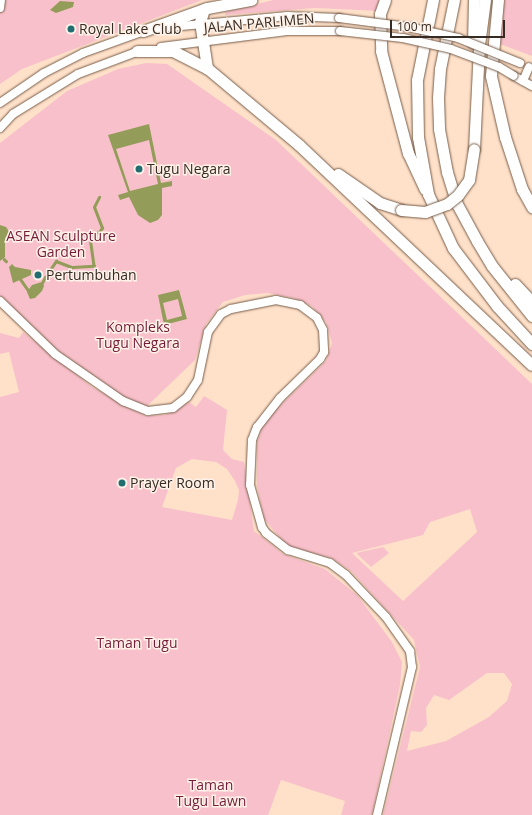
<!DOCTYPE html>
<html>
<head>
<meta charset="utf-8">
<style>
	body { margin:0 }
	#map { position:relative; width:532px; height:815px; overflow:hidden; background:#ffe1ca; font-family:"Open Sans",sans-serif }
	div>[style] { position:absolute }
	[style*='--x'] { left:calc(var(--x)*1px); top:calc(var(--y)*1px); width:calc(var(--w)*1px); rotate:calc(var(--a)*1deg) }
	.green>* { inset:0; background:#f8c0ca }
	.water>* { inset:0; background:#939c58 }
	.stream>* { height:2.5px; margin:-1.25px; padding:0 1.25px; transform-origin:1.25px; border-radius:1.25px; background:#939c58 }
	.roads { filter:drop-shadow(0 0 1px #775d49) drop-shadow(0 0 1px #775d49) }
	.minor>* { height:8px; margin:-4px; padding:0 4px; transform-origin:4px; border-radius:4px; background:#fff }
	.major>* { height:11px; margin:-5.5px; padding:0 5.5px; transform-origin:5.5px; border-radius:5.5px; background:#fff }
	.bridges { filter:drop-shadow(0 0 1px #775d49) drop-shadow(0 0 1px #775d49) }
	.minor-bridge>* { height:8px; margin:-4px; padding:0 4px; transform-origin:4px; border-radius:4px; background:#fff }
	.major-bridge>* { height:11px; margin:-5.5px; padding:0 5.5px; transform-origin:5.5px; border-radius:5.5px; background:#fff }
	.dots>* { width:11px; height:11px; translate:-50% -50%; box-sizing:border-box; border:2px solid #fef2e9; border-radius:50% }
	span { translate:-50% -50%; white-space:nowrap; text-align:center; line-height:1.15; -webkit-text-stroke:3px #fef2e9; paint-order:stroke }
	.street-label { font-size:14px; color:#362b22 }
	.poi-label { font-size:14px; color:#362b22 }
	.left { translate:0 -50%; text-align:left }
	.park-label { font-size:14px; color:#741c38 }
	.scale { position:absolute; left:390px; top:20px; width:115px; height:18px; box-sizing:border-box; border:2px solid #362b22; border-top:0; padding-left:5px; font-size:12px; line-height:14px; white-space:nowrap; color:#362b22; -webkit-text-stroke:3px #fef2e9; paint-order:stroke }
</style>
</head>
<body>
<div id="map">
	<div class="green">
		<i style="clip-path:polygon(0 0,202px 0,22px 69px,0 84px)"></i>
		<i style="clip-path:polygon(273px 0,379px 0,380px 11px,315px 8px,225px 15px,225px 12px)"></i>
		<i style="clip-path:polygon(503px 0,532px 0,532px 56px,497px 43px)"></i>
		<i style="clip-path:polygon(evenodd,146px 63px,167px 64px,276px 140px,532px 384px,532px 815px,383px 815px,420px 667px,414px 640px,351px 571px,331px 558px,288px 547px,264px 519px,257px 486px,257px 442px,264px 421px,326px 361px,332px 343px,326px 322px,312px 306px,293px 298px,267px 293px,245px 295px,223px 302px,206px 324px,195px 360px,146px 407px,128px 400px,41px 339px,0 297px,0 143px,67px 91px,118px 69px,146px 63px,470px 509px,477px 532px,403px 601px,352px 553px,423px 535px,430px 522px,470px 509px,146px 63px,487px 673px,504px 673px,512px 684px,507px 701px,489px 717px,446px 741px,407px 751px,411px 731px,421px 732px,427px 725px,426px 708px,434px 695px,449px 700px,487px 673px)"></i>
		<i style="clip-path:polygon(evenodd,23px 332px,92px 387px,146px 416px,165px 415px,189px 402px,196px 407px,204px 396px,227px 410px,223px 450px,232px 459px,244px 462px,254px 531px,283px 554px,325px 569px,357px 595px,392px 642px,402px 662px,400px 685px,372px 815px,341px 815px,345px 801px,281px 780px,268px 815px,0 815px,0 397px,19px 392px,9px 352px,0 354px,0 333px,19px 338px,23px 332px,192px 459px,216px 462px,227px 469px,235px 481px,239px 490px,238px 500px,232px 520px,162px 507px,176px 468px,192px 459px)"></i>
		<i style="clip-path:polygon(383px 547px,389px 553px,371px 567px,356px 553px)"></i>
	</div>
	<div class="water">
		<i style="clip-path:polygon(60px 1px,74px 2px,73px 7px,56px 13px,50px 10px)"></i>
		<i style="clip-path:polygon(evenodd,149px 124px,161px 183px,172px 181px,172px 186px,162px 188px,162px 215px,158px 220px,150px 223px,138px 215px,129px 197px,120px 200px,118px 195px,128px 192px,108px 135px,149px 124px,149px 140px,158px 184px,130px 191px,116px 149px,149px 140px)"></i>
		<i style="clip-path:polygon(0 225px,6px 227px,10px 233px,5px 238px,5px 257px,0 261px)"></i>
		<i style="clip-path:polygon(12px 264px,15px 267px,31px 270px,31px 275px,13px 283px,9px 267px)"></i>
		<i style="clip-path:polygon(42px 282px,44px 286px,42px 291px,35px 298px,30px 299px,27px 292px,32px 285px)"></i>
		<i style="clip-path:polygon(evenodd,179px 290px,187px 319px,164px 325px,158px 295px,179px 290px,178px 299px,182px 316px,167px 320px,163px 303px,178px 299px)"></i>
	</div>
	<div class="stream">
		<i style="--x:92;--y:234;--w:7;--a:-16"></i>
		<i style="--x:99;--y:232;--w:5;--a:-53"></i>
		<i style="--x:102;--y:228;--w:22;--a:-111"></i>
		<i style="--x:94;--y:207;--w:11;--a:-63"></i>
		<i style="--x:90;--y:237;--w:28;--a:82"></i>
		<i style="--x:4;--y:259;--w:3;--a:45"></i>
		<i style="--x:47;--y:274;--w:16;--a:-55"></i>
		<i style="--x:56;--y:261;--w:17;--a:21"></i>
		<i style="--x:72;--y:267;--w:22;--a:-3"></i>
		<i style="--x:19;--y:277;--w:19;--a:55"></i>
		<i style="--x:41;--y:285;--w:9;--a:-63"></i>
	</div>
	<div class="roads">
		<div class="minor">
			<i style="--x:0;--y:8;--w:8;--a:-83"></i>
			<i style="--x:160;--y:28;--w:128;--a:-5.4"></i>
			<i style="--x:287;--y:16;--w:52;--a:2.2"></i>
			<i style="--x:161;--y:47;--w:127;--a:-7.2"></i>
			<i style="--x:287;--y:31;--w:53;--a:0"></i>
			<i style="--x:514;--y:76;--w:21;--a:29"></i>
			<i style="--x:523;--y:81;--w:15;--a:-67"></i>
			<i style="--x:0;--y:103;--w:53;--a:-34.3"></i>
			<i style="--x:44;--y:73;--w:44;--a:-27.1"></i>
			<i style="--x:83;--y:53;--w:68;--a:-19.8"></i>
			<i style="--x:0;--y:128;--w:19;--a:-47"></i>
			<i style="--x:13;--y:114;--w:76;--a:-31.6"></i>
			<i style="--x:78;--y:74;--w:68;--a:-20.6"></i>
			<i style="--x:0;--y:301;--w:76;--a:43.9"></i>
			<i style="--x:55;--y:354;--w:83;--a:34.7"></i>
			<i style="--x:123;--y:401;--w:27;--a:22"></i>
			<i style="--x:148;--y:411;--w:25;--a:-7"></i>
			<i style="--x:173;--y:408;--w:18;--a:-38"></i>
			<i style="--x:187;--y:397;--w:20;--a:-57"></i>
			<i style="--x:198;--y:380;--w:49;--a:-78.2"></i>
			<i style="--x:208;--y:332;--w:22;--a:-54"></i>
			<i style="--x:221;--y:314;--w:11;--a:-27"></i>
			<i style="--x:231;--y:309;--w:46;--a:-11.3"></i>
			<i style="--x:276;--y:300;--w:25;--a:12"></i>
			<i style="--x:300;--y:305;--w:21;--a:37"></i>
			<i style="--x:317;--y:318;--w:13;--a:63"></i>
			<i style="--x:323;--y:330;--w:22;--a:87"></i>
			<i style="--x:324;--y:352;--w:8;--a:120"></i>
			<i style="--x:320;--y:359;--w:56;--a:135.7"></i>
			<i style="--x:280;--y:398;--w:37;--a:128"></i>
			<i style="--x:257;--y:427;--w:14;--a:111"></i>
			<i style="--x:252;--y:440;--w:45;--a:92.5"></i>
			<i style="--x:250;--y:485;--w:44;--a:74.1"></i>
			<i style="--x:262;--y:527;--w:7;--a:56"></i>
			<i style="--x:266;--y:533;--w:28;--a:38"></i>
			<i style="--x:288;--y:550;--w:44;--a:17.2"></i>
			<i style="--x:330;--y:563;--w:20;--a:37"></i>
			<i style="--x:346;--y:575;--w:58;--a:46.4"></i>
			<i style="--x:386;--y:617;--w:42;--a:54.8"></i>
			<i style="--x:410;--y:651;--w:16;--a:83"></i>
			<i style="--x:412;--y:667;--w:152;--a:103.3"></i>
		</div>
		<div class="major">
			<i style="--x:385;--y:0;--w:15;--a:110"></i>
			<i style="--x:380;--y:14;--w:37;--a:88"></i>
			<i style="--x:381;--y:51;--w:106;--a:75.2"></i>
			<i style="--x:408;--y:153;--w:40;--a:65"></i>
			<i style="--x:433;--y:0;--w:82;--a:101.3"></i>
			<i style="--x:417;--y:80;--w:57;--a:89"></i>
			<i style="--x:418;--y:137;--w:58;--a:80"></i>
			<i style="--x:428;--y:194;--w:60;--a:65.2"></i>
			<i style="--x:453;--y:248;--w:73;--a:52.8"></i>
			<i style="--x:497;--y:306;--w:52;--a:47.4"></i>
			<i style="--x:454;--y:0;--w:70;--a:101.5"></i>
			<i style="--x:440;--y:69;--w:29;--a:94"></i>
			<i style="--x:438;--y:98;--w:31;--a:88"></i>
			<i style="--x:439;--y:129;--w:44;--a:79.5"></i>
			<i style="--x:447;--y:172;--w:34;--a:73"></i>
			<i style="--x:457;--y:204;--w:42;--a:61.6"></i>
			<i style="--x:477;--y:241;--w:29;--a:59"></i>
			<i style="--x:492;--y:266;--w:64;--a:51.3"></i>
			<i style="--x:498;--y:0;--w:76;--a:95.3"></i>
			<i style="--x:491;--y:76;--w:63;--a:77.1"></i>
			<i style="--x:505;--y:137;--w:55;--a:71.9"></i>
			<i style="--x:522;--y:189;--w:21;--a:61"></i>
			<i style="--x:204;--y:9;--w:14;--a:107"></i>
			<i style="--x:200;--y:22;--w:47;--a:81.3"></i>
			<i style="--x:143;--y:31;--w:68;--a:-19.8"></i>
			<i style="--x:207;--y:8;--w:45;--a:-10.3"></i>
			<i style="--x:473;--y:43;--w:43;--a:-88.7"></i>
			<i style="--x:137;--y:51;--w:36;--a:0"></i>
			<i style="--x:173;--y:51;--w:38;--a:27"></i>
			<i style="--x:207;--y:68;--w:120;--a:39.9"></i>
			<i style="--x:299;--y:145;--w:320;--a:43.4"></i>
			<i style="--x:474;--y:149;--w:104;--a:-87.2"></i>
			<i style="--x:479;--y:45;--w:45;--a:-82.4"></i>
			<i style="--x:338;--y:174;--w:51;--a:34.6"></i>
			<i style="--x:380;--y:203;--w:22;--a:18"></i>
			<i style="--x:515;--y:284;--w:25;--a:47"></i>
		</div>
	</div>
	<div class="bridges">
		<div class="minor-bridge">
			<i style="--x:339;--y:18;--w:70;--a:7.4"></i>
			<i style="--x:408;--y:27;--w:51;--a:12.4"></i>
			<i style="--x:458;--y:38;--w:67;--a:22"></i>
			<i style="--x:340;--y:31;--w:63;--a:6.3"></i>
			<i style="--x:403;--y:38;--w:49;--a:12.9"></i>
			<i style="--x:451;--y:49;--w:51;--a:20.6"></i>
			<i style="--x:499;--y:67;--w:17;--a:31"></i>
		</div>
		<div class="major-bridge">
			<i style="--x:401;--y:210;--w:24;--a:5"></i>
			<i style="--x:425;--y:212;--w:23;--a:-20"></i>
			<i style="--x:447;--y:204;--w:14;--a:-39"></i>
			<i style="--x:458;--y:195;--w:19;--a:-54"></i>
			<i style="--x:469;--y:180;--w:31;--a:-81"></i>
		</div>
	</div>
	<div class="dots">
		<i style="left:71px;top:29px;background:#226d6f"></i>
		<i style="left:139px;top:169px;background:#226d6f"></i>
		<i style="left:38px;top:275px;background:#226d6f"></i>
		<i style="left:122px;top:483px;background:#226d6f"></i>
	</div>
	<div class="street-label">
		<span style="left:259px;top:23px;rotate:-5deg">JALAN PARLIMEN</span>
	</div>
	<div class="poi-label">
		<span class="left" style="left:79px;top:29px">Royal Lake Club</span>
		<span class="left" style="left:147px;top:169px">Tugu Negara</span>
		<span class="left" style="left:46px;top:275px">Pertumbuhan</span>
		<span class="left" style="left:130px;top:483px">Prayer Room</span>
	</div>
	<div class="park-label">
		<span style="left:61px;top:244px">ASEAN Sculpture<br>Garden</span>
		<span style="left:138px;top:335px">Kompleks<br>Tugu Negara</span>
		<span style="left:137px;top:643px">Taman Tugu</span>
		<span style="left:211px;top:793px">Taman<br>Tugu Lawn</span>
	</div>
	<div class="scale">100 m</div>
</div>
</body>
</html>
